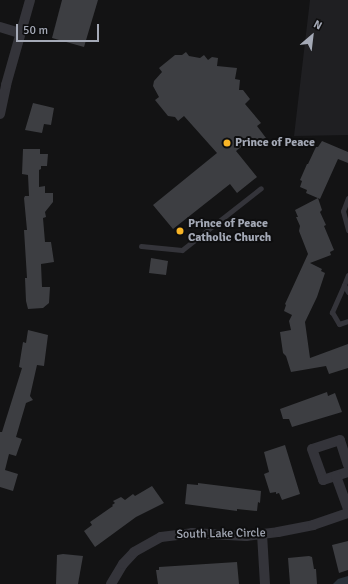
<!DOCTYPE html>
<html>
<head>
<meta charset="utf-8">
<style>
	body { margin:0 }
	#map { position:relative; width:348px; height:584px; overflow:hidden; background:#131314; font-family:Signika,sans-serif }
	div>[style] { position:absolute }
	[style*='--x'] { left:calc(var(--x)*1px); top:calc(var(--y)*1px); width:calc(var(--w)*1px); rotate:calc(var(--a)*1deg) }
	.built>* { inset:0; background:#1f1f22 }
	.water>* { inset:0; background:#293139 }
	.building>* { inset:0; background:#3d3e42 }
	.lane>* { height:5px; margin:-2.5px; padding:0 2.5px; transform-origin:2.5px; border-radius:2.5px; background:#34343a }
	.street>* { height:10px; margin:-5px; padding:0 5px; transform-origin:5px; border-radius:5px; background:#34343a }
	.dots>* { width:11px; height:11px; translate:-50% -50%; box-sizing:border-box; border:2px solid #0e0e0f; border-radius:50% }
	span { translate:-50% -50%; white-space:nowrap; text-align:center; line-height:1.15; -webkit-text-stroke:4px #0e0e0f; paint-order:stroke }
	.poi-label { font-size:12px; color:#a4a9b6; font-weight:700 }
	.left { translate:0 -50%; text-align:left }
	.street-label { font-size:12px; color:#a4a9b6 }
	.north { position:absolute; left:292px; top:16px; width:40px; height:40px; -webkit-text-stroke:3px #0e0e0f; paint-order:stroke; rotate:28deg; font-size:11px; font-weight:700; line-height:16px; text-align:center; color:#a4a9b6 }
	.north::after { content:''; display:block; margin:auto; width:14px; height:18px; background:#a4a9b6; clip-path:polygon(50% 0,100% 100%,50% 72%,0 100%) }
	.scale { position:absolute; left:16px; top:24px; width:83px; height:18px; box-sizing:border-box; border:2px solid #a4a9b6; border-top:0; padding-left:5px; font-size:12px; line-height:14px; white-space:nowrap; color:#a4a9b6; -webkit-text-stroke:3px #0e0e0f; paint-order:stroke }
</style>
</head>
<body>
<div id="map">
	<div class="built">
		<i style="clip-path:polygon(310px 0,348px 0,348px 135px,294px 136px)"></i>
	</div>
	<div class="water">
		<i style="clip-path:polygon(348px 576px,348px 584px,333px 584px,338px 579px)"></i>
	</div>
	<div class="building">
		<i style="clip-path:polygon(62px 0,98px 0,84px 47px,52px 38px)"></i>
		<i style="clip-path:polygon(186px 52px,189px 56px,200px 58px,204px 55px,208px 60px,212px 57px,218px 58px,217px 66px,237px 68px,235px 79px,240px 80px,239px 90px,243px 90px,250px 99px,245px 104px,261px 123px,257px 126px,266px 138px,255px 147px,250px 140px,236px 151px,257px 177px,237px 193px,230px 184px,173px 229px,153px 205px,217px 153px,184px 116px,178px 121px,175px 117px,168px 116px,155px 100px,159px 97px,153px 86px,154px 81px,162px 72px,159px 68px,175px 55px,182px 55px)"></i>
		<i style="clip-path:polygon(33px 103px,54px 108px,51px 125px,44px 124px,42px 133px,25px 130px)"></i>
		<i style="clip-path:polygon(322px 141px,348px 152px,348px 163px,338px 159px,320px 199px,306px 193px,307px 190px,300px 187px,302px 181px,300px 180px,307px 164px,308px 164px,315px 149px,316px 147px,318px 147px)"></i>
		<i style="clip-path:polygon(23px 149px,40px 149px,40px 154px,48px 154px,47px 166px,41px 166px,41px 169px,39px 170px,39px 187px,45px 186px,45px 193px,53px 193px,53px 202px,45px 212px,46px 217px,43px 218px,45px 242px,51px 242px,54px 262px,41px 264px,42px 287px,50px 287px,49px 303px,43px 308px,28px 309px,26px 301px,25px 278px,27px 278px,24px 230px,27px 230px,24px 198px,25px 196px,29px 196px,28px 175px,22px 174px)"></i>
		<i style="clip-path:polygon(318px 198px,322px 210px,320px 212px,326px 225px,324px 226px,334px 250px,330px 252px,331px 255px,310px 263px,322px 269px,321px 271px,325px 273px,317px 297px,305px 322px,310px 358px,348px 344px,348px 368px,329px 374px,326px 366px,291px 372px,286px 356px,283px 353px,280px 332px,291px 330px,289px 321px,292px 315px,284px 311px,286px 305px,285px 304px,308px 254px,299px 231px,300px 226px,296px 217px,298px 217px,295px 210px)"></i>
		<i style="clip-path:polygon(151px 258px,168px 261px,166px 275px,149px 273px)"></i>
		<i style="clip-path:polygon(28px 330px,48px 335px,44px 366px,37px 365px,30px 396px,33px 400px,26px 403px,16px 437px,22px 439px,16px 456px,9px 454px,5px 470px,18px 474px,13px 491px,0 487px,0 432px,2px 432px,22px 368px,19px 367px,23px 342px,26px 343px)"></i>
		<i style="clip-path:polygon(327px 392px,328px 396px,335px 393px,342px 412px,292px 427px,289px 419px,283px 419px,280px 409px)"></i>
		<i style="clip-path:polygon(285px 445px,300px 494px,282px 500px,279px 493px,276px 494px,276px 492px,270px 493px,264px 474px,269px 472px,264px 452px)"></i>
		<i style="clip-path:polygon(198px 483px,261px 491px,260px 503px,258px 502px,257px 511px,237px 509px,237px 511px,185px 504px,187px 484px,198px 485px)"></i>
		<i style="clip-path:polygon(152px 486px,164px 503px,136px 517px,95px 547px,84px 531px,92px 525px,90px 522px,113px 506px,112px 505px,115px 503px,113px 501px,121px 497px,125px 500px,133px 494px,135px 496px)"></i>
		<i style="clip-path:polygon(348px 541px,348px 570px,339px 573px,332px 545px)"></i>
		<i style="clip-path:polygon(63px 554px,83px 556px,78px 584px,56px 584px,57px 555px)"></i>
		<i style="clip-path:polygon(309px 556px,312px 557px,314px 569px,316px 569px,317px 584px,290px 584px,288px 558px)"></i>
		<i style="clip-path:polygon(237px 562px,239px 584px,158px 584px,156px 570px,159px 570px,159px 567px)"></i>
	</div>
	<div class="lane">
		<i style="--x:348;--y:198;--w:14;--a:111"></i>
		<i style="--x:343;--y:211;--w:20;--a:75"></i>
		<i style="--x:141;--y:246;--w:41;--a:5.6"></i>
		<i style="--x:182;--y:250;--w:100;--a:-38.1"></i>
		<i style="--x:348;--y:275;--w:11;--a:112"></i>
		<i style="--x:344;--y:285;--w:8;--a:60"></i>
		<i style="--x:344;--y:285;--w:30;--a:114"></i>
		<i style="--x:332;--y:312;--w:14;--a:60"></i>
		<i style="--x:339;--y:324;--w:9;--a:-18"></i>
	</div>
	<div class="street">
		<i style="--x:0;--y:27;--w:21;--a:17"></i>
		<i style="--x:0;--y:114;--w:30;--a:-78"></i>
		<i style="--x:6;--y:85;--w:88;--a:-74.2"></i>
		<i style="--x:348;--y:465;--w:26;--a:-108"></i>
		<i style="--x:340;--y:440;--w:29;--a:162"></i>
		<i style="--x:312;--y:449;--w:33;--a:70"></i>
		<i style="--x:323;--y:480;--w:26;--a:-18"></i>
		<i style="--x:336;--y:476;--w:35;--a:70"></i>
		<i style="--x:262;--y:534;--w:50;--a:86.6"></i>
		<i style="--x:111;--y:584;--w:23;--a:-59"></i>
		<i style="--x:123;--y:564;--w:16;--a:-47"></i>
		<i style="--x:134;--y:552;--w:31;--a:-29"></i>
		<i style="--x:161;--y:537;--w:31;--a:-7"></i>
		<i style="--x:192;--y:533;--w:54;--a:3.2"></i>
		<i style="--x:246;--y:536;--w:32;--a:-7"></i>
		<i style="--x:278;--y:532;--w:36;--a:-11"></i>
		<i style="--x:313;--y:525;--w:37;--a:-19"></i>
	</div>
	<div class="dots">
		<i style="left:227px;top:143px;background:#f9b526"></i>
		<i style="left:180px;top:231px;background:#f9b526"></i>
	</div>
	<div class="poi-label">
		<span class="left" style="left:235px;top:143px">Prince of Peace</span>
		<span class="left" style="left:188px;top:231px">Prince of Peace<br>Catholic Church</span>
	</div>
	<div class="street-label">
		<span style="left:221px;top:534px;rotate:-1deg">South Lake Circle</span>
	</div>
	<div class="north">N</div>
	<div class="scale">50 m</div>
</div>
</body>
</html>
